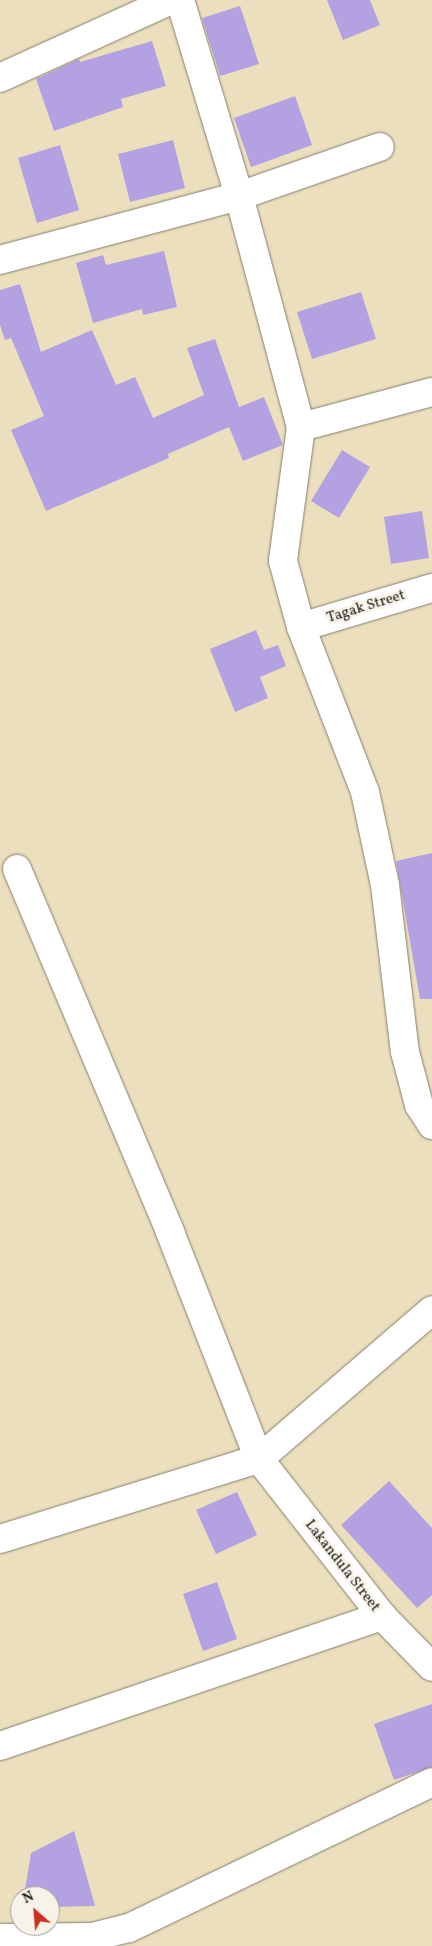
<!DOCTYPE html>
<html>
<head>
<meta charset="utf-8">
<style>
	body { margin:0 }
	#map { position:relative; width:432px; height:1946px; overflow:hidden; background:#ecdfbe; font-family:Vollkorn,serif }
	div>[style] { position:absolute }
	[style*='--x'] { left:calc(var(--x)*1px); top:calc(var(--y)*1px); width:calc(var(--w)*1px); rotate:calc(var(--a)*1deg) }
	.building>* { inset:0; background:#b4a1e1 }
	.roads { filter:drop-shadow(0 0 1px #847e6d) drop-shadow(0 0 1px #847e6d) }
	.minor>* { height:28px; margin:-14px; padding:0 14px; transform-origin:14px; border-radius:14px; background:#fff }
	span { translate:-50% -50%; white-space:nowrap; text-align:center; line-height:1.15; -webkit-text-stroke:5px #f7f3e8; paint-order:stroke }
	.street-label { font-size:15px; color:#1c1c1c }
	.north { position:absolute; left:10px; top:1886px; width:50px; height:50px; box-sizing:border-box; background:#f7f3e8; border:1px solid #9f9d96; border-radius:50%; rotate:333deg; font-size:14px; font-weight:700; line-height:20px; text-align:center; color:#1c1c1c }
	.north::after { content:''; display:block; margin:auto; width:18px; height:22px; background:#c8321e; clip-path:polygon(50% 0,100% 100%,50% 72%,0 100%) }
</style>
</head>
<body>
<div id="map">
	<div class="building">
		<i style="clip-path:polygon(327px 0,370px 0,380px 25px,343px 40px)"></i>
		<i style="clip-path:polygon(240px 6px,259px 64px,220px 76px,202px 18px)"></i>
		<i style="clip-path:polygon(152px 41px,166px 86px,121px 99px,123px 107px,54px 131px,36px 79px,79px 59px,80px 62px)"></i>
		<i style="clip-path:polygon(295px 96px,312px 145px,251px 167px,234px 118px)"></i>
		<i style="clip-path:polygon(173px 140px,185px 188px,130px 202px,118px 154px)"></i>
		<i style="clip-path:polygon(60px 145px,79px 210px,37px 223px,18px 158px)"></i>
		<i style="clip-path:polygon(164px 251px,177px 307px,143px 315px,142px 309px,93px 323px,76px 263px,103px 255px,106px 265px)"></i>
		<i style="clip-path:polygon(20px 284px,41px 352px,92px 330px,116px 385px,135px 377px,153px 418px,204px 395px,187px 348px,215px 339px,239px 407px,264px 397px,283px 445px,243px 461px,229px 427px,168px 454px,169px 458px,46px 511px,11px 430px,44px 416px,11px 338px,5px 340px,0 325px,0 290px)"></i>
		<i style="clip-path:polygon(361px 292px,376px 339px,312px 359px,297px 312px)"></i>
		<i style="clip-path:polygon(342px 450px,370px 467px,339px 518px,311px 501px)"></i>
		<i style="clip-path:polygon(422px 511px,429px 558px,391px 564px,384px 517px)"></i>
		<i style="clip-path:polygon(256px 630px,264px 650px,278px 645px,286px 666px,260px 677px,268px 698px,235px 712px,210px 649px)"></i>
		<i style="clip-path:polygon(432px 853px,432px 999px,420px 999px,396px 861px)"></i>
		<i style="clip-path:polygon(389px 1481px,432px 1528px,432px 1595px,417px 1608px,341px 1525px)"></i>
		<i style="clip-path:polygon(237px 1492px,257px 1535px,216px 1554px,196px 1510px)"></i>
		<i style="clip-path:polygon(217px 1582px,237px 1639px,203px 1651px,183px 1594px)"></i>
		<i style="clip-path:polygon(432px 1704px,432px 1767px,394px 1780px,374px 1724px)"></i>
		<i style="clip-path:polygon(74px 1831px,95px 1906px,50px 1907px,50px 1896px,24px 1896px,31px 1853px)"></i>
	</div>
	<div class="roads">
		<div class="minor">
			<i style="--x:180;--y:0;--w:205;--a:73.2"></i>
			<i style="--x:239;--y:196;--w:239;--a:75"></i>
			<i style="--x:0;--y:78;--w:188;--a:-24.5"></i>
			<i style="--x:0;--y:260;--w:247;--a:-15"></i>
			<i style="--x:239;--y:196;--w:149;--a:-19.2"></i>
			<i style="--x:432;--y:392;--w:136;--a:165"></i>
			<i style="--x:301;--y:427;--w:135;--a:97.7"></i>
			<i style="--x:283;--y:561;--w:68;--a:74.7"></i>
			<i style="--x:301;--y:627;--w:177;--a:68.8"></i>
			<i style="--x:365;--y:792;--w:95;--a:77.9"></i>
			<i style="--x:385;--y:885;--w:168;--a:83.2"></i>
			<i style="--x:405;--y:1052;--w:55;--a:75.2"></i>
			<i style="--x:419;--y:1105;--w:24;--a:57"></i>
			<i style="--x:301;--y:627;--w:137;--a:-16.6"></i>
			<i style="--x:17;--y:869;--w:394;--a:67.1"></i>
			<i style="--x:170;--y:1232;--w:244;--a:68.6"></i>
			<i style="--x:259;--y:1459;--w:199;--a:51.9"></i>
			<i style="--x:382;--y:1616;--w:71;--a:45.6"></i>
			<i style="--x:0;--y:1539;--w:271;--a:-17.2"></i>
			<i style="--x:259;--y:1459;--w:228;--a:-40.7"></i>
			<i style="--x:0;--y:1746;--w:404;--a:-18.8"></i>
			<i style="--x:0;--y:1938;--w:92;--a:-0.6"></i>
			<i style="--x:92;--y:1937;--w:38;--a:-14"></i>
			<i style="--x:129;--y:1928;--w:336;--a:-25.7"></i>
		</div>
	</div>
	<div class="street-label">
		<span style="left:366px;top:607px;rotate:-17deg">Tagak Street</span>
		<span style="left:342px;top:1566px;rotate:52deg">Lakandula Street</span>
	</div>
	<div class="north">N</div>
</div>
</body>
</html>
